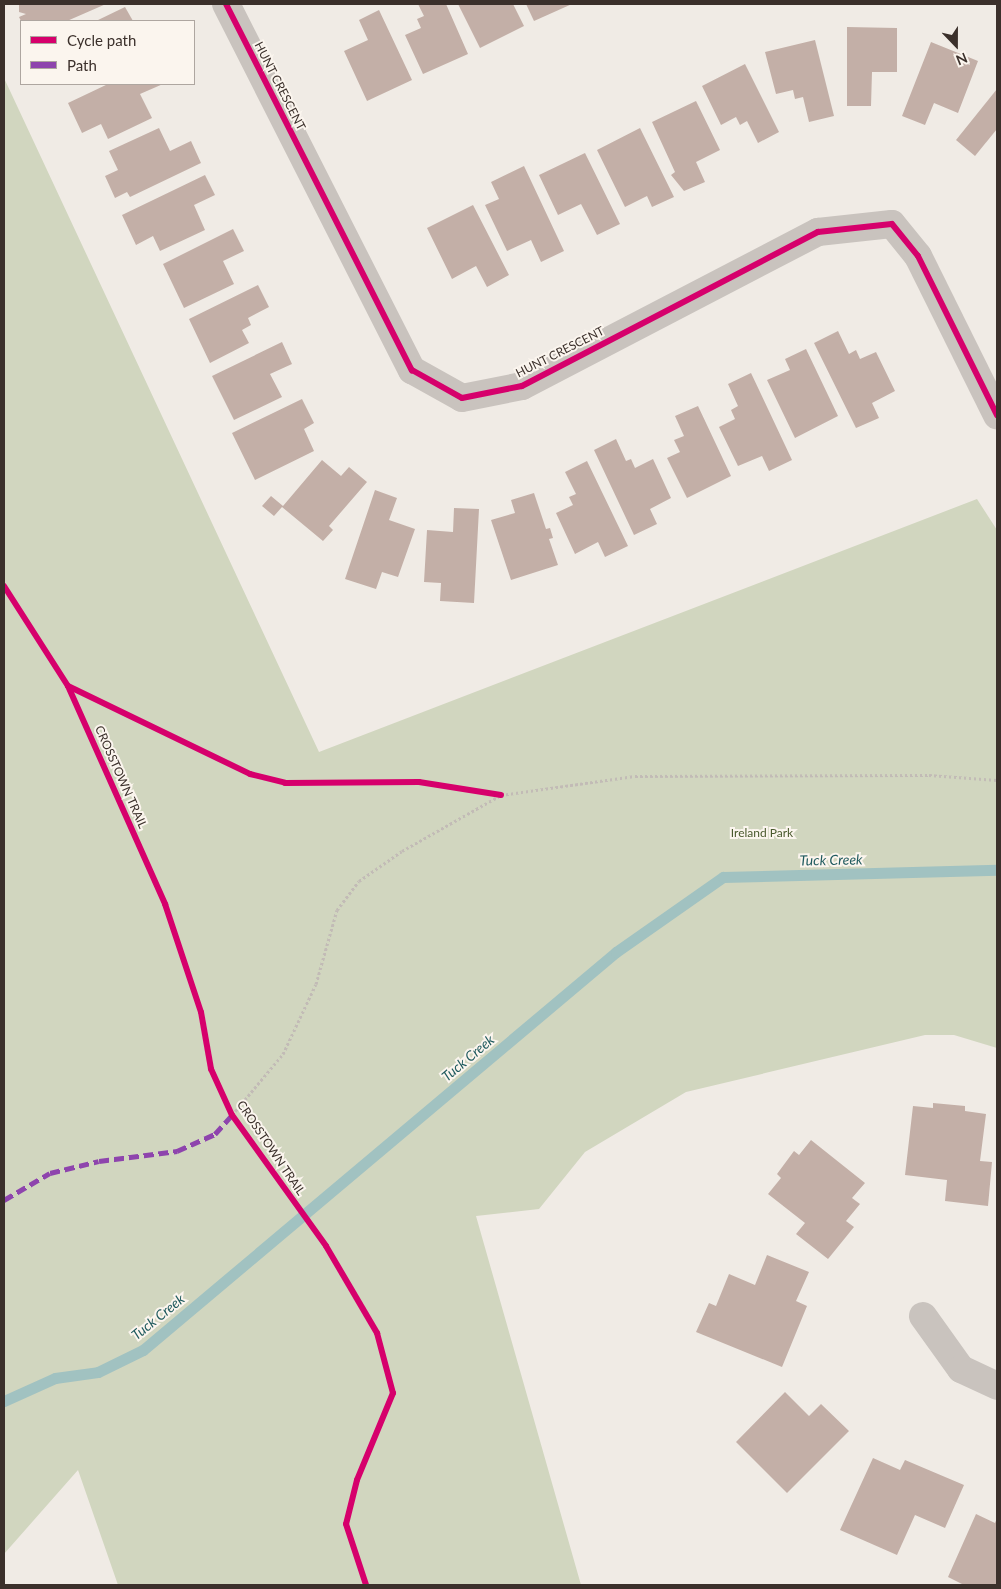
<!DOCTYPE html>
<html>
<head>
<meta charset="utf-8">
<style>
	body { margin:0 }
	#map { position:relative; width:1001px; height:1589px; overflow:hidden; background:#f0ebe5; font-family:Lato,sans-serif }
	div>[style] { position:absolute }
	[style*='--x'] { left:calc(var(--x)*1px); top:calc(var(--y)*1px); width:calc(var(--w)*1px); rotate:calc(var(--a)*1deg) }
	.green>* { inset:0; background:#d1d6bf }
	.stream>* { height:11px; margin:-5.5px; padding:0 5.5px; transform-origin:5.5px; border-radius:5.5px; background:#a1c2c1 }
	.building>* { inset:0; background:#c3afa7 }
	.path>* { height:3px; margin-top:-1.5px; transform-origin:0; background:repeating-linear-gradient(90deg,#c2bbb6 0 2.5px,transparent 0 5px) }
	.street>* { height:28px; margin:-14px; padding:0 14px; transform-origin:14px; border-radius:14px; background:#c9c3be }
	.quiet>* { height:5px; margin-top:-2.5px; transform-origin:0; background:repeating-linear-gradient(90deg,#8e44ad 0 10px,transparent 0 15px) }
	.cycleway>* { height:6px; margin:-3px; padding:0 3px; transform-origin:3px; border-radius:3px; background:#d6006c }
	span { translate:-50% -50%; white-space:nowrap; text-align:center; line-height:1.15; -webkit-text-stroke:4px #fbf5ee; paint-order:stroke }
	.street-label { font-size:12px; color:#3b302b }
	.park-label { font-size:12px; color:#4a5a2e }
	.water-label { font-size:14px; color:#1f5a5e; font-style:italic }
	.frame { position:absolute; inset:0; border:5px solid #3b302b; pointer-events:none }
	.legend { position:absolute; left:20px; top:20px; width:175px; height:65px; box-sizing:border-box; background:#fbf5ee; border:1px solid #aea6a0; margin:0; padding:6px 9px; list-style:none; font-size:15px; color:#3b302b }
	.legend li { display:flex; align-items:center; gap:10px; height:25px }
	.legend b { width:25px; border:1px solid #aea6a0 }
	.north { position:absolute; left:931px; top:20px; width:50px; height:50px; -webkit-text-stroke:4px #fbf5ee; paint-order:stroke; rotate:158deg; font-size:14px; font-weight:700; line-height:20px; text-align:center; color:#3b302b }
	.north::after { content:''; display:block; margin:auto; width:18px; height:22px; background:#3b302b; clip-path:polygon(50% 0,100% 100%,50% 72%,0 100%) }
</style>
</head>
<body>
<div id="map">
	<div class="green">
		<i style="clip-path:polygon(4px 78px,319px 752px,977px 499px,997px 530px,997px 1048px,954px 1035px,925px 1035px,686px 1092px,585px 1152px,539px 1209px,476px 1216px,581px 1585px,118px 1585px,78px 1470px,4px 1554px)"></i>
	</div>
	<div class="stream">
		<i style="--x:4;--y:1401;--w:56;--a:-24.3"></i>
		<i style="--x:55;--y:1378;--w:43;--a:-7.9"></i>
		<i style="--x:98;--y:1372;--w:50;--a:-26.1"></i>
		<i style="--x:143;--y:1350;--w:618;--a:-40.08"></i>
		<i style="--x:616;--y:952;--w:131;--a:-35"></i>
		<i style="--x:723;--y:877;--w:274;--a:-1.5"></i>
	</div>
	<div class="building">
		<i style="clip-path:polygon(19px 4px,106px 4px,67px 21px,21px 21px,19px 17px,26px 14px,19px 12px)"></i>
		<i style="clip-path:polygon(418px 4px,446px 4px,468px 54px,423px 74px,405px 35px,421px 28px,417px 19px,424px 16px)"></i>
		<i style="clip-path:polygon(458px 4px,513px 4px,524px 26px,480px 48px)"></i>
		<i style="clip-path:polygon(526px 4px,572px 4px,534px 21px)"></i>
		<i style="clip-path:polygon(125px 7px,133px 21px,96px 21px)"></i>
		<i style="clip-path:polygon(379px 10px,412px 80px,367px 101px,344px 51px,368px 40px,359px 20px)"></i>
		<i style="clip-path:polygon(847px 27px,897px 28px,897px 72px,872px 72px,871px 106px,847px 106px)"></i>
		<i style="clip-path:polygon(815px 40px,834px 116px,809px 122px,803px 97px,795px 99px,793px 90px,776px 94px,765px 52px)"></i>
		<i style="clip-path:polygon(931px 42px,978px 61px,958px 113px,934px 103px,925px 125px,902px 116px)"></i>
		<i style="clip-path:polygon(745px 64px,779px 132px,758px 143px,747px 121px,740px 125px,736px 117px,721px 125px,702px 86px)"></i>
		<i style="clip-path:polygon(108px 84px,163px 84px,140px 94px,152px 118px,108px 139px,101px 124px,82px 133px,68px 103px)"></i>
		<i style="clip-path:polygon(997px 89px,997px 129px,975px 156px,956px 140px)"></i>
		<i style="clip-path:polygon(696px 101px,720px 150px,696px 162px,705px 182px,684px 191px,671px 175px,675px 172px,652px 122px)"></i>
		<i style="clip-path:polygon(159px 128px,170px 151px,191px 141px,201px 163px,130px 197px,127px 192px,115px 198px,105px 176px,118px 170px,109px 151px)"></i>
		<i style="clip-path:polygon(640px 128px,674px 197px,652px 207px,647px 196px,625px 207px,597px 150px)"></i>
		<i style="clip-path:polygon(585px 153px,620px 224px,597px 235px,581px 204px,558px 215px,539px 175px)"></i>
		<i style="clip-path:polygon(524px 166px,564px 251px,541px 262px,531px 240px,507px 251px,485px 205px,499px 199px,491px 182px)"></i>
		<i style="clip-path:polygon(205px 175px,215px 195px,194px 205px,205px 230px,160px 251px,153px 236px,136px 245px,122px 215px)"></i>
		<i style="clip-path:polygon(473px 205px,509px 275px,487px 287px,476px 266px,452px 279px,427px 228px)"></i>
		<i style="clip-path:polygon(233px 229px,244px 251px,223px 261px,234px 284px,184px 308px,163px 264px)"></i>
		<i style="clip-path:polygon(258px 285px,269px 307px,248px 318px,251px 325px,242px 330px,249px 343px,210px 363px,189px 319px)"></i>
		<i style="clip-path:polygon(838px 331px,849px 354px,856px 350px,860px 359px,876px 352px,895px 391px,872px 403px,879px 418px,856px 428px,814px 343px)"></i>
		<i style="clip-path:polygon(282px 342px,292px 364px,270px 374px,282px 397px,234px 420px,212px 376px)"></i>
		<i style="clip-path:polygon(806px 349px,838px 416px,795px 438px,767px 380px,790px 370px,785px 359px)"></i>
		<i style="clip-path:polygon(751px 373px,792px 460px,769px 471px,762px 456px,738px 466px,719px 427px,735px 419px,731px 410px,738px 406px,728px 384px)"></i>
		<i style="clip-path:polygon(302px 399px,314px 423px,304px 429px,314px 451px,255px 480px,232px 433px)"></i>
		<i style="clip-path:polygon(698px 406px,731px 476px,687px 498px,667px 458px,680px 452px,674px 440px,684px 436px,675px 416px)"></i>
		<i style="clip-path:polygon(616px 439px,626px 461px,631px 459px,635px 468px,653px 459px,671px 498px,650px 509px,657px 524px,634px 535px,594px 450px)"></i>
		<i style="clip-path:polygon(322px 460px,341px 476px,349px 467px,367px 482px,329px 526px,333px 530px,323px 541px,282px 507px,274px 516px,262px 506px,271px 496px,283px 506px)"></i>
		<i style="clip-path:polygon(587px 461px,628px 546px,605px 557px,598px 542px,575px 554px,556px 513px,573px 505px,569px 497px,576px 494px,565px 472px)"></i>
		<i style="clip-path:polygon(375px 490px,397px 498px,389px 520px,415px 529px,398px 577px,382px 572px,376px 589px,345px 579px)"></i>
		<i style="clip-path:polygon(534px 493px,546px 529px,550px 528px,553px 538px,549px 539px,558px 565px,511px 580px,491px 520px,515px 513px,511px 500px)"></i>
		<i style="clip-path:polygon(454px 508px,479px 509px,474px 603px,440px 601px,441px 583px,424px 582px,427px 530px,453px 532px)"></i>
		<i style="clip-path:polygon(933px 1103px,965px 1106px,965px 1111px,986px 1114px,980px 1161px,992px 1162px,988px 1206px,945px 1201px,947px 1180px,905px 1175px,913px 1106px,933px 1108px)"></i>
		<i style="clip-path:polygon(811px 1140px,865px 1183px,852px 1198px,860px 1204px,846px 1221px,854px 1227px,828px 1259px,796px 1234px,805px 1223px,768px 1194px,781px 1178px,777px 1174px,794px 1151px,799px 1155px)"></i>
		<i style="clip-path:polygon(767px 1255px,809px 1272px,796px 1301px,807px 1306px,782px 1367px,696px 1332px,709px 1303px,716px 1306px,729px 1274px,755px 1285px)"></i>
		<i style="clip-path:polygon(785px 1392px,809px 1416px,821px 1404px,849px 1431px,787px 1493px,736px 1442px)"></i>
		<i style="clip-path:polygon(873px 1458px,900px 1470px,905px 1460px,964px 1485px,945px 1528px,915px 1515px,897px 1555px,840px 1530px)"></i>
		<i style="clip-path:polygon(976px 1514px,995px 1523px,997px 1518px,997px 1585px,964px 1585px,948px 1577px)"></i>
	</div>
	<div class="path">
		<i style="--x:232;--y:1115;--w:80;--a:-50.1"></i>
		<i style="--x:283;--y:1054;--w:77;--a:-64.8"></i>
		<i style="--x:316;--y:984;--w:77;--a:-74.2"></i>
		<i style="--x:337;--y:910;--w:36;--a:-53"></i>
		<i style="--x:359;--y:881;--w:52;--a:-34.9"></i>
		<i style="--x:402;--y:851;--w:114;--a:-29.5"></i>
		<i style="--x:501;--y:795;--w:135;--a:-8.1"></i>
		<i style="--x:635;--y:776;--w:294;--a:-0.2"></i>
		<i style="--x:929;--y:775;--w:68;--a:4.2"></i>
	</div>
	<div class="street">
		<i style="--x:226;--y:4;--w:411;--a:63.1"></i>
		<i style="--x:412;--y:370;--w:57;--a:29.2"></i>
		<i style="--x:462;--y:398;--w:61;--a:-11.3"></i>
		<i style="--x:522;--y:386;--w:334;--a:-27.5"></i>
		<i style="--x:818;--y:232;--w:74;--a:-6.2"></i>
		<i style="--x:892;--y:224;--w:41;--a:50.9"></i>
		<i style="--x:918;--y:256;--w:178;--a:63.6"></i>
		<i style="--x:923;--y:1316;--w:65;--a:54.4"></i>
		<i style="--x:961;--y:1369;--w:40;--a:25"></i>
	</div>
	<div class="quiet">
		<i style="--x:4;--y:1200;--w:53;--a:-30.4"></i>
		<i style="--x:50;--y:1173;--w:50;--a:-13.8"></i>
		<i style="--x:99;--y:1161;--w:79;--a:-7.3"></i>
		<i style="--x:177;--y:1151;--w:42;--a:-24.1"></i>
		<i style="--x:215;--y:1134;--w:25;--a:-48"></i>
	</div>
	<div class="cycleway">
		<i style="--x:226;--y:4;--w:411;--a:63.1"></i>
		<i style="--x:412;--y:370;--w:57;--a:29.2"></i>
		<i style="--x:462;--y:398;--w:61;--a:-11.3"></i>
		<i style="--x:522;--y:386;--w:334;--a:-27.5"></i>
		<i style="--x:818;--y:232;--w:74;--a:-6.2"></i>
		<i style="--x:892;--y:224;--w:41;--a:50.9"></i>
		<i style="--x:918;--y:256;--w:178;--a:63.6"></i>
		<i style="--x:4;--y:586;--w:119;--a:57.4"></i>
		<i style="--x:68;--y:686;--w:239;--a:66"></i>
		<i style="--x:165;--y:904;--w:114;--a:71.6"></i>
		<i style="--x:201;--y:1012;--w:58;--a:80"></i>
		<i style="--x:211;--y:1069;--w:51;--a:65.5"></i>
		<i style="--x:232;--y:1115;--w:161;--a:54.3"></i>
		<i style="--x:326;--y:1246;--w:101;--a:59.6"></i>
		<i style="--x:377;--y:1333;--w:62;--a:75.1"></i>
		<i style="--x:393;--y:1393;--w:94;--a:112.5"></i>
		<i style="--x:357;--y:1480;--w:45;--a:104"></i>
		<i style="--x:346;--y:1524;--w:64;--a:71.8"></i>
		<i style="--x:68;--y:686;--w:202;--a:25.8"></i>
		<i style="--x:250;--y:774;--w:36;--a:14"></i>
		<i style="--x:285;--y:783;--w:134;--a:-0.4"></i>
		<i style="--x:419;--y:782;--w:83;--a:9"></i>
	</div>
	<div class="street-label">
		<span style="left:280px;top:86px;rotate:63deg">HUNT CRESCENT</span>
		<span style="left:560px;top:352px;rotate:-27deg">HUNT CRESCENT</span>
		<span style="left:121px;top:777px;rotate:66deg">CROSSTOWN TRAIL</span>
		<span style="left:271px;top:1148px;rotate:56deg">CROSSTOWN TRAIL</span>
	</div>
	<div class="park-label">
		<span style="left:762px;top:833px">Ireland Park</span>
	</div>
	<div class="water-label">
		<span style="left:831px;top:860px;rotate:-1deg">Tuck Creek</span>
		<span style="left:468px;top:1058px;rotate:-40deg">Tuck Creek</span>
		<span style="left:158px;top:1317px;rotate:-39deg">Tuck Creek</span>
	</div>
	<div class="frame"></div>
	<ul class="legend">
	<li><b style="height:6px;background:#d6006c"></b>Cycle path</li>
	<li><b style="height:6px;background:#8e44ad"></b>Path</li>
	</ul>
	<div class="north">N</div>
</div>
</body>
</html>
